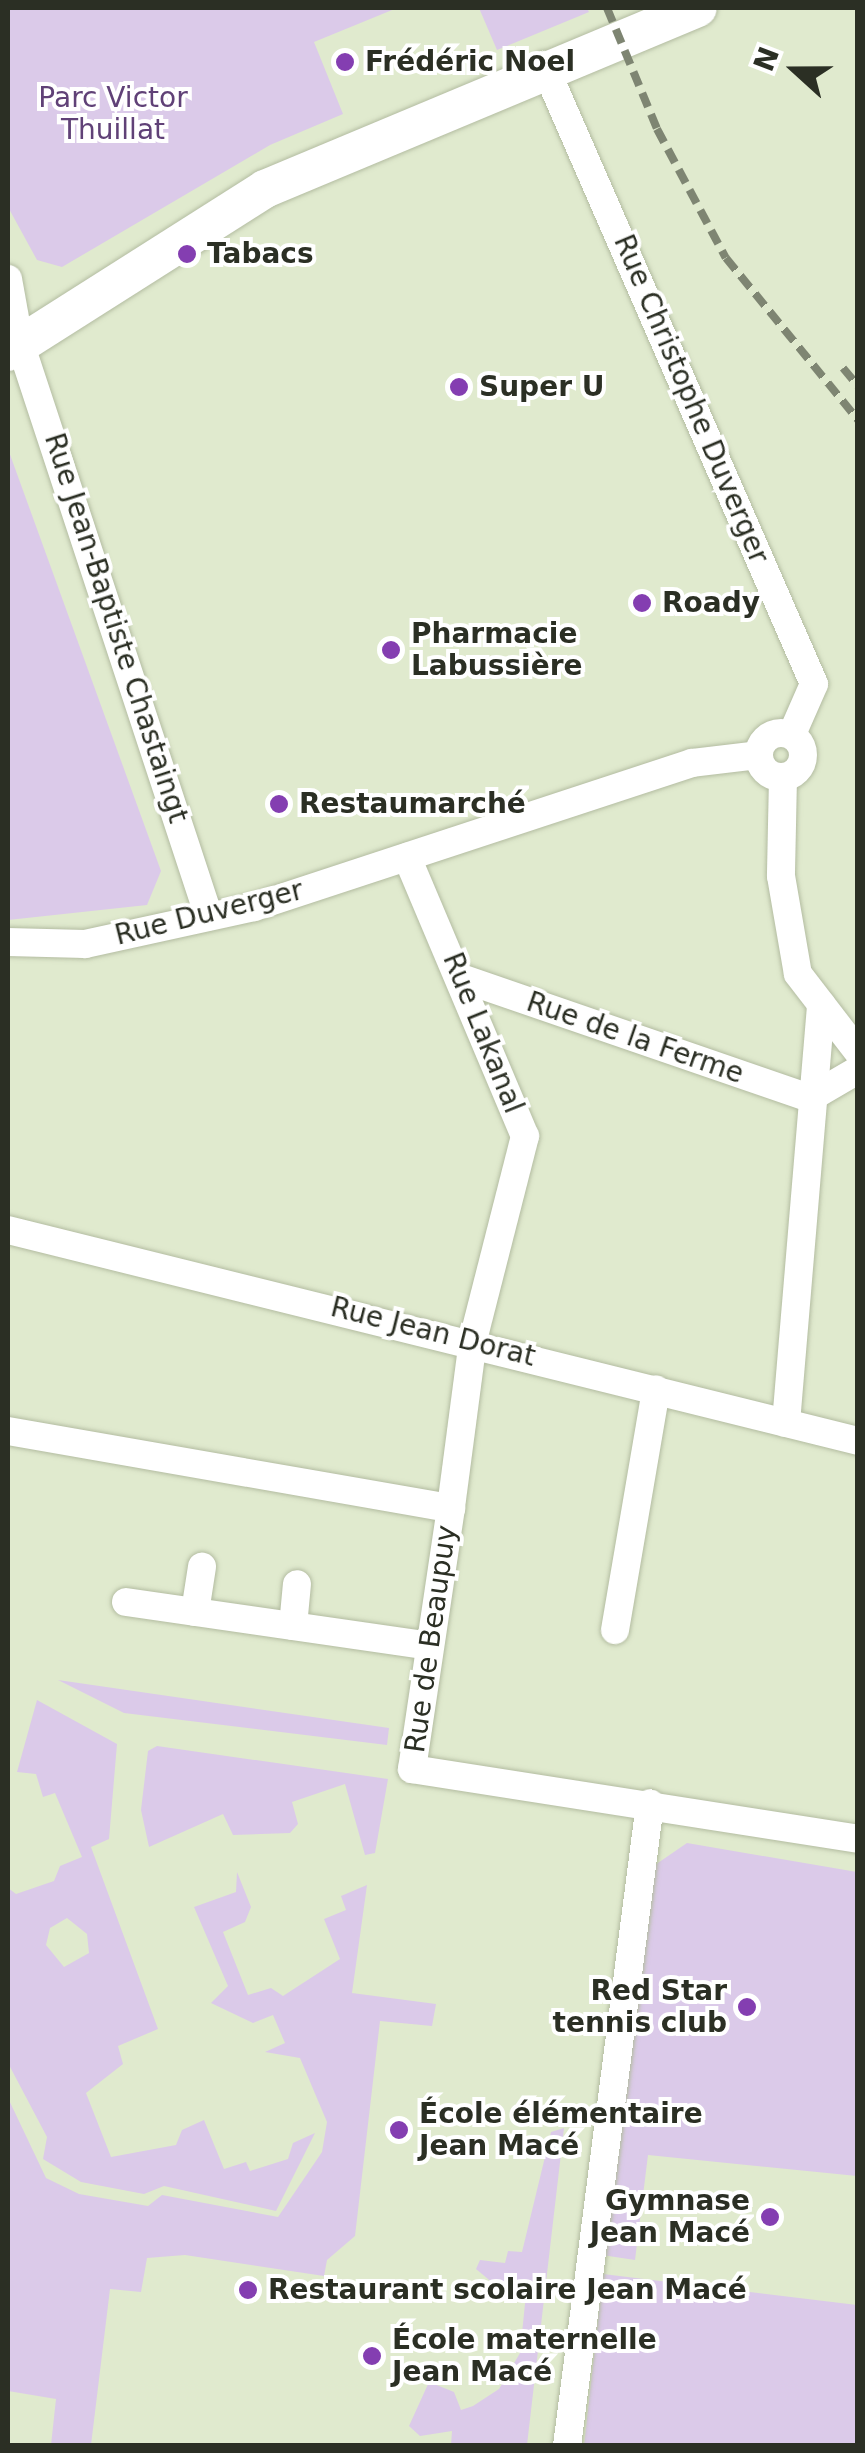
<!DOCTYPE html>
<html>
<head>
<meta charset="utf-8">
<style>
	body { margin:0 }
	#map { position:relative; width:865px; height:2453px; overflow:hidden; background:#e0eace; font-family:"DejaVu Sans",sans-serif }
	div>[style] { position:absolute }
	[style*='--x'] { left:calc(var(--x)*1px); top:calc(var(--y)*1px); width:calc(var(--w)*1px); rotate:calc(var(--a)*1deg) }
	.green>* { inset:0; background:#dbcae9 }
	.roads { filter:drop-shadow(0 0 2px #b3bca1) drop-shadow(0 0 2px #b3bca1) }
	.street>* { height:28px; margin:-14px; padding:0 14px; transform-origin:14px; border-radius:14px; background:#fff }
	.street>.ring { margin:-14px; padding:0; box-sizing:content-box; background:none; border:28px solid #fff; border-radius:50% }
	.secondary>* { height:38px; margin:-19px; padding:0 19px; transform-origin:19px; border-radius:19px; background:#fff }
	.rail>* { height:8px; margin-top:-4px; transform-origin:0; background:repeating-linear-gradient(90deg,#7e8572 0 15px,transparent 0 23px) }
	.dots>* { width:28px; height:28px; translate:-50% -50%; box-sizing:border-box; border:5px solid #fff; border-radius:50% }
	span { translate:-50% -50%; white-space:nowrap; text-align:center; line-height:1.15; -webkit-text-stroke:8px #fff; paint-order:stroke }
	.poi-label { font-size:28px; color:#2b2f24; font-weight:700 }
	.left { translate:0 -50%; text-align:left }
	.right { translate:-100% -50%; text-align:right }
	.park-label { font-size:28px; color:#604177 }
	.street-label { font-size:28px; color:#2b2f24 }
	.frame { position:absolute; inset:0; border:10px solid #2b2f24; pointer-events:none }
	.north { position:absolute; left:745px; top:20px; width:100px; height:100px; -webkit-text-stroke:8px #fff; paint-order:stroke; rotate:291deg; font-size:28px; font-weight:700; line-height:40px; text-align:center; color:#2b2f24 }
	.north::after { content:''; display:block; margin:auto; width:35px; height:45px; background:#2b2f24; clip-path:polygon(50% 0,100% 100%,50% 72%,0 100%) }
</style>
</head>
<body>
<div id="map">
	<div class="green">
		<i style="clip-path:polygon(8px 8px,397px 8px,314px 42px,343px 114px,270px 145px,62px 267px,37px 260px,8px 207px)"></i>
		<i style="clip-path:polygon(479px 8px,587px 8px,589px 12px,497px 50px)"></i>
		<i style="clip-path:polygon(8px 449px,161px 871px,147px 905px,8px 920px)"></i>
		<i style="clip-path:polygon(58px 1680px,389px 1728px,387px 1745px,124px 1713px)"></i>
		<i style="clip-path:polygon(evenodd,37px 1700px,117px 1744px,109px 1839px,91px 1847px,158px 2029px,118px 2046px,123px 2064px,86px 2093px,111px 2157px,176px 2145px,182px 2130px,204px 2120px,224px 2169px,246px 2162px,250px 2171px,288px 2159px,293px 2143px,315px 2133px,276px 2211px,164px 2186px,144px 2194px,81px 2182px,43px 2159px,47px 2137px,8px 2063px,8px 1888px,16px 1894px,54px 1881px,60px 1866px,82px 1857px,55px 1793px,43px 1797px,36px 1774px,17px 1772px,37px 1700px,67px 1918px,87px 1934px,89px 1953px,64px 1967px,46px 1945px,50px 1928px,67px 1918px)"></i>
		<i style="clip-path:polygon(157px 1746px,388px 1779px,375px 1853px,365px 1855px,345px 1784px,292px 1802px,298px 1824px,290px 1833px,233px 1835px,223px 1814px,149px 1847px,141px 1810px,148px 1751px)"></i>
		<i style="clip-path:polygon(687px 1843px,857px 1872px,857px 2176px,648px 2155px,635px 2260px,602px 2255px,652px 1867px)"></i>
		<i style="clip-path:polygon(237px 1872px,251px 1907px,245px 1922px,223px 1932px,248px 1995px,271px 1988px,283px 1996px,340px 1959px,324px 1919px,346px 1910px,341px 1896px,367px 1885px,352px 1993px,436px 2004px,432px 2026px,380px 2021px,355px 2236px,327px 2260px,324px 2276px,185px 2255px,147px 2258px,141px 2292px,110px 2289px,91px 2445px,51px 2445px,56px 2399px,8px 2391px,8px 2098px,46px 2178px,79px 2194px,148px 2206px,162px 2195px,278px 2217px,322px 2152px,327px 2122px,300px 2058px,265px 2052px,285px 2043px,273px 2015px,253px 2023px,211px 2003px,228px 1986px,194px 1907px,236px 1892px)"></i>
		<i style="clip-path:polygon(564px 2128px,527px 2445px,451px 2445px,452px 2431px,420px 2436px,409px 2426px,429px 2382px,454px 2392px,461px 2410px,473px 2406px,499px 2389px,520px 2353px,527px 2284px,494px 2284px,476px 2269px,480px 2260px,505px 2263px,508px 2251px,522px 2252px,551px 2132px)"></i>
		<i style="clip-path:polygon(603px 2274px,857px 2305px,857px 2445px,584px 2446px)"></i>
	</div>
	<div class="roads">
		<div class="street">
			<i style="--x:544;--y:65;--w:675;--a:66.43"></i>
			<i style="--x:814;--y:684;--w:55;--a:113.7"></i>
			<i style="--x:8;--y:279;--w:62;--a:79.8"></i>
			<i style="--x:19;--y:340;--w:607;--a:71.77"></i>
			<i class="ring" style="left:759px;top:733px;width:16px;height:16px"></i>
			<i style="--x:783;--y:777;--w:99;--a:91.2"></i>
			<i style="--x:781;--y:876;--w:99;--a:80.2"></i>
			<i style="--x:798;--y:974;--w:98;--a:52.4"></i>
			<i style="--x:407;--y:857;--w:303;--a:67.1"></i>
			<i style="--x:525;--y:1136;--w:211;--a:104.3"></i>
			<i style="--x:473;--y:1340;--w:169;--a:97.5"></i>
			<i style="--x:8;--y:942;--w:77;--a:1.5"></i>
			<i style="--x:85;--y:944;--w:173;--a:-12.3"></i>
			<i style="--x:254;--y:907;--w:461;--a:-18.2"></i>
			<i style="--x:692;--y:763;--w:67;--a:-6.8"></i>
			<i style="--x:461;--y:978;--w:369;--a:19"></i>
			<i style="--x:810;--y:1098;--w:56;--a:-30.3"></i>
			<i style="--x:8;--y:1230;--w:876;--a:13.94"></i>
			<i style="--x:786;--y:1423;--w:420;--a:-85.2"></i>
			<i style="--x:8;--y:1431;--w:450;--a:9.9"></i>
			<i style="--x:451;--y:1508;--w:264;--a:98.5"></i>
			<i style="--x:412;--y:1769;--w:451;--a:8.9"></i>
			<i style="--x:126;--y:1602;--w:307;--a:8.2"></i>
			<i style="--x:195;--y:1612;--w:46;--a:-81.2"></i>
			<i style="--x:293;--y:1626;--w:42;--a:-84.6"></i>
			<i style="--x:615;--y:1630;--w:244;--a:-80.3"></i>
			<i style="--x:567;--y:2446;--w:648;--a:-82.64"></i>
		</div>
		<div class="secondary">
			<i style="--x:8;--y:352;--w:304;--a:-32.4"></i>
			<i style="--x:265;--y:189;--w:469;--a:-22.7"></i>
		</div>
	</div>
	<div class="rail">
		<i style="--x:607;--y:8;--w:131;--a:67.5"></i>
		<i style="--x:657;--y:129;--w:146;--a:61.9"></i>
		<i style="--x:726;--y:258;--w:209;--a:50.8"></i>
		<i style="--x:843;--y:368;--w:23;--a:50"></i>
	</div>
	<div class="dots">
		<i style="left:345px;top:62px;background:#843eb1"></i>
		<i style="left:187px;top:254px;background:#843eb1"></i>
		<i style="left:459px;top:387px;background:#843eb1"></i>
		<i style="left:642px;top:603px;background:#843eb1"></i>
		<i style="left:391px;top:650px;background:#843eb1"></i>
		<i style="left:279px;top:804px;background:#843eb1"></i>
		<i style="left:747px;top:2007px;background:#843eb1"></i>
		<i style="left:399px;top:2130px;background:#843eb1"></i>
		<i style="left:770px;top:2217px;background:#843eb1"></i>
		<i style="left:248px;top:2290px;background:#843eb1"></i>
		<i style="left:372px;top:2356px;background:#843eb1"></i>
	</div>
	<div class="poi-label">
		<span class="left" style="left:365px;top:62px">Frédéric Noel</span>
		<span class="left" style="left:207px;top:254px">Tabacs</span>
		<span class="left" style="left:479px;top:387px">Super U</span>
		<span class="left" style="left:662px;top:603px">Roady</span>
		<span class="left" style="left:411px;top:650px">Pharmacie<br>Labussière</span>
		<span class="left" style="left:299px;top:804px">Restaumarché</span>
		<span class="right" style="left:727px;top:2007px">Red Star<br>tennis club</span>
		<span class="left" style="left:419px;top:2130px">École élémentaire<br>Jean Macé</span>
		<span class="right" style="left:750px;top:2217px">Gymnase<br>Jean Macé</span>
		<span class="left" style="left:268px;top:2290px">Restaurant scolaire Jean Macé</span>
		<span class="left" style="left:392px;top:2356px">École maternelle<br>Jean Macé</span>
	</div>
	<div class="park-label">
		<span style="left:113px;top:114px">Parc Victor<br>Thuillat</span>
	</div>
	<div class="street-label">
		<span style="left:691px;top:399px;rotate:67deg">Rue Christophe Duverger</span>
		<span style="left:116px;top:628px;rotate:72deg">Rue Jean-Baptiste Chastaingt</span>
		<span style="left:209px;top:913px;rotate:-14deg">Rue Duverger</span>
		<span style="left:483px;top:1033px;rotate:68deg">Rue Lakanal</span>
		<span style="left:635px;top:1038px;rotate:19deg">Rue de la Ferme</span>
		<span style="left:433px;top:1332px;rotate:14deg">Rue Jean Dorat</span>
		<span style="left:431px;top:1639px;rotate:-82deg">Rue de Beaupuy</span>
	</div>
	<div class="frame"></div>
	<div class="north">N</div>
</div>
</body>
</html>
